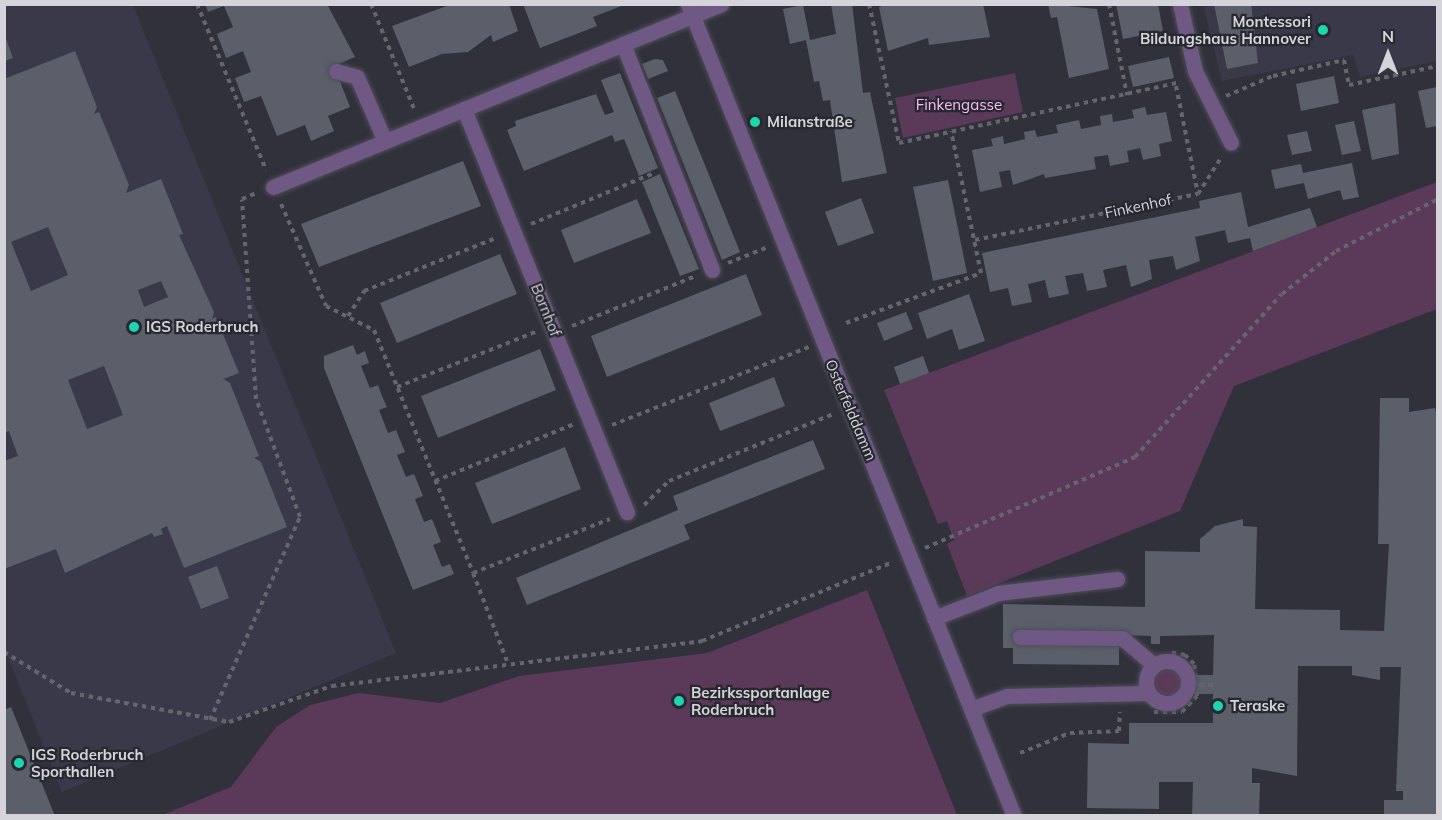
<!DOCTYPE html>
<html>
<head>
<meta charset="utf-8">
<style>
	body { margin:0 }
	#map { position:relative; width:1442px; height:820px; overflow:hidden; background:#31313b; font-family:Mulish,sans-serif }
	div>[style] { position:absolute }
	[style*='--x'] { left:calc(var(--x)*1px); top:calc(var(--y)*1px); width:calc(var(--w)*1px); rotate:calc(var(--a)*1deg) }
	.built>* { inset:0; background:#3a3949 }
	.green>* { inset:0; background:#5b3958 }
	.round { border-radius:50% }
	.building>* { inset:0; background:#5a5f6a }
	.path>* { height:4px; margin-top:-2px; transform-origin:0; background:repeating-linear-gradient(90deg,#65656d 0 4.5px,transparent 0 9px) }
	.roads { filter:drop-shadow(0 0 2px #4e4e58) drop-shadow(0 0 2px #4e4e58) }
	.minor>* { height:15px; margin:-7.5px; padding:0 7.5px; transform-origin:7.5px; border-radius:7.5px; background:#6f5884 }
	.minor>.ring { margin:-7.5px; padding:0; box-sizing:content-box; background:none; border:15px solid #6f5884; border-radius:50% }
	.dots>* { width:16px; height:16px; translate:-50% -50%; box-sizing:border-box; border:3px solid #282831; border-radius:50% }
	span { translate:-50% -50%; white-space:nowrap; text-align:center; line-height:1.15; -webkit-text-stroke:4.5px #282831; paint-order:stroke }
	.poi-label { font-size:15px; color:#d4d4da; font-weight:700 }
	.right { translate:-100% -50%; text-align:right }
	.left { translate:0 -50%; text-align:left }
	.park-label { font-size:15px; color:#febbf7 }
	.street-label { font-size:15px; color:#d4d4da }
	.frame { position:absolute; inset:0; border:6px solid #d4d4da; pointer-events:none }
	.north { position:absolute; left:1358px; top:24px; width:60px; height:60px; -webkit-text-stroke:4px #282831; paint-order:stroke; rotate:0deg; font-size:16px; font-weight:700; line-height:24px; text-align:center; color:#d4d4da }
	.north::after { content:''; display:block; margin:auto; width:21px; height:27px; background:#d4d4da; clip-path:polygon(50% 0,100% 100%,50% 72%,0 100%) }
</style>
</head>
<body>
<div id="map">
	<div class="built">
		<i style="clip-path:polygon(5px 5px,133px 5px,396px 653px,62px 792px,5px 650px)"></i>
		<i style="clip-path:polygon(1203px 5px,1437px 5px,1437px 61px,1360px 77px,1353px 55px,1222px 81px)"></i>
	</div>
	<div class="green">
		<i style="clip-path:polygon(1015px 73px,1023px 112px,903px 138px,895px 98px)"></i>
		<i style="clip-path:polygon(1437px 182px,1437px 309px,1234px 386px,1180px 511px,967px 596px,947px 544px,954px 540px,947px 521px,938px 524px,884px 390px)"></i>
		<i style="clip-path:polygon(867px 590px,957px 815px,162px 815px,231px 787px,276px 727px,310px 705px,359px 693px,440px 703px,519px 676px,707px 653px)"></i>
		<i class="round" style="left:1155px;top:669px;width:26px;height:26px"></i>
	</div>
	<div class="building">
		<i style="clip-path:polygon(205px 4px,327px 4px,355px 57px,334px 66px,350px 107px,328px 116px,334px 131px,311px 141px,305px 125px,277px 136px,261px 96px,244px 102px,235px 78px,251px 72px,243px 51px,226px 58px,217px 34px,233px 27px,224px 6px,208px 12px)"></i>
		<i style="clip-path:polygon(452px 4px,509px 4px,518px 31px,493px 42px,491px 35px,468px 52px,442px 54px,409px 67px,392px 26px)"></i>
		<i style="clip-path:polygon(523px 4px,624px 4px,624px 5px,593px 17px,597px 26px,540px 48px)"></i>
		<i style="clip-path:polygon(831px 4px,852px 4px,863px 93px,870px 92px,887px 173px,842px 182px,830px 100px,823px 101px,819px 81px,814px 82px,806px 40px,790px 44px,783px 9px,803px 5px,810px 40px,836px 34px)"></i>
		<i style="clip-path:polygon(890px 4px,983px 4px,990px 37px,929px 45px,928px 38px,888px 51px,879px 7px)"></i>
		<i style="clip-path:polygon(1048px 4px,1097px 9px,1109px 69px,1069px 78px,1057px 17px,1051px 18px)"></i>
		<i style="clip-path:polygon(1116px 4px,1158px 4px,1163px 31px,1123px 39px)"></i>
		<i style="clip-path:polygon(1214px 4px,1251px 4px,1258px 63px,1227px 69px)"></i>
		<i style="clip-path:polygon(5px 36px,13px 58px,5px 61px)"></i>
		<i style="clip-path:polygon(evenodd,75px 51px,97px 107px,94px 114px,99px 112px,129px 185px,126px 193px,161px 179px,183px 234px,179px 235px,214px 312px,212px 319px,216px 317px,239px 373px,223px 379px,230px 383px,259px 456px,254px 458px,261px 462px,287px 527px,184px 568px,167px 526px,161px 529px,163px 534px,154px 537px,152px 533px,65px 573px,56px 549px,4px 569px,4px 461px,18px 456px,9px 431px,4px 433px,4px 79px,75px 51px,48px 227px,68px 275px,31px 291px,11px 242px,48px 227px,75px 51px,161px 281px,168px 297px,144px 307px,138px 290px,161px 281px,75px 51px,104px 366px,123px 415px,87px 429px,68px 380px,104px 366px)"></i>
		<i style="clip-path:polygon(1169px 57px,1174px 78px,1133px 87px,1128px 66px)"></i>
		<i style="clip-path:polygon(655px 59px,663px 60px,668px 71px,648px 79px,642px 64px)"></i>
		<i style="clip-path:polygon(620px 73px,658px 168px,639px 176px,624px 139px,615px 142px,612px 135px,524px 171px,507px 130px,516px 126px,515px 121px,596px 94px,605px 115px,614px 112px,601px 80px)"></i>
		<i style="clip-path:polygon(1334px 76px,1339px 103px,1301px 111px,1296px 84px)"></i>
		<i style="clip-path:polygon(1437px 87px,1437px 126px,1426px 128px,1418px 91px)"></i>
		<i style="clip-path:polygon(675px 91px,740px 252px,722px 260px,657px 98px)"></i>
		<i style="clip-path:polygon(1395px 103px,1399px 154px,1372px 160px,1362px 110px)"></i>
		<i style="clip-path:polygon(1145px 107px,1147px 115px,1166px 112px,1172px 141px,1159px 144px,1161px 156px,1143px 160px,1140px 148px,1127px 151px,1129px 162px,1110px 166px,1108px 155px,1094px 157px,1096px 169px,1045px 178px,1044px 174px,1013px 185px,1010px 170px,999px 172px,1002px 187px,980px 192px,972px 150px,993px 146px,991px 139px,1003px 136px,1004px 144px,1025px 139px,1024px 132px,1035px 130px,1037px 137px,1058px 133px,1056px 125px,1079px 120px,1081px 129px,1101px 125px,1100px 116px,1112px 114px,1113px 122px,1134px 118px,1132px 110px)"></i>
		<i style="clip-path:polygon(1354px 121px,1361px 151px,1342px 155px,1335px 125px)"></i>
		<i style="clip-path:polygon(1307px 131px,1312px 151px,1292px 155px,1287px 135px)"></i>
		<i style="clip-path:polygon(463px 161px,481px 206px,319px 267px,301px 224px)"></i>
		<i style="clip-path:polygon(1352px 163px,1359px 197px,1343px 200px,1340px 190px,1308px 199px,1304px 183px,1275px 189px,1271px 170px,1301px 164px,1303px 173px)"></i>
		<i style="clip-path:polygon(660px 174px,699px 269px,680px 276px,642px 182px)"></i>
		<i style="clip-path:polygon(948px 180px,967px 273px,933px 281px,913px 187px)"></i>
		<i style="clip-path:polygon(1241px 192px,1248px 227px,1310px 208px,1317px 227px,1253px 251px,1250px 238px,1228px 243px,1225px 230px,1195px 237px,1200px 261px,1176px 270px,1173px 256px,1149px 260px,1152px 279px,1131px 287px,1126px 265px,1103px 270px,1107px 287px,1087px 291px,1083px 273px,1065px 276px,1069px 294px,1049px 298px,1045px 280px,1028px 284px,1032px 302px,1012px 306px,1008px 288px,990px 292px,982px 253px,1200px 208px,1199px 201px)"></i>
		<i style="clip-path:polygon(861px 198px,874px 233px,838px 246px,825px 212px)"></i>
		<i style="clip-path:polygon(637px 199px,651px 233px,574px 263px,561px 230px)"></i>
		<i style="clip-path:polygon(500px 254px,517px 294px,397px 343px,380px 303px)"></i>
		<i style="clip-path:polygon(746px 274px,762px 315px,607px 377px,591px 336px)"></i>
		<i style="clip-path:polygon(969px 294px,985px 341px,959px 350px,952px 329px,927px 339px,918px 313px)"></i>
		<i style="clip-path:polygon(906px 312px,913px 329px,884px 341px,877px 323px)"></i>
		<i style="clip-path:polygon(353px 345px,357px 355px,365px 351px,369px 363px,361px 366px,370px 388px,378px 385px,382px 396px,387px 407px,379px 410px,388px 433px,396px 430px,405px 452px,397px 455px,406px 477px,414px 474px,423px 496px,415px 499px,424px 522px,432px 519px,436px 529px,441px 542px,433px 545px,442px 567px,450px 564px,454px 574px,413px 590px,324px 368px,324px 356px)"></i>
		<i style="clip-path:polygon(540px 349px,556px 390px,438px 438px,421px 396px)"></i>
		<i style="clip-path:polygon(923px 356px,929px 373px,900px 384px,894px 367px)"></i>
		<i style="clip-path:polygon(774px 377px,785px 406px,720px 431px,709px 403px)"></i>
		<i style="clip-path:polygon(1380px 398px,1409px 398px,1409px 412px,1435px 408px,1437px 417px,1437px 816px,1384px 816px,1384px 800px,1403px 800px,1403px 791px,1396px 791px,1401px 667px,1380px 667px,1380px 680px,1352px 675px,1352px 666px,1298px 666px,1297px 776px,1252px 768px,1252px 783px,1260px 783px,1259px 816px,1192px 816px,1193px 782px,1159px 782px,1159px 809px,1087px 808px,1088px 743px,1129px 744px,1129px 723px,1213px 723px,1213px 694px,1189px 694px,1189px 675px,1213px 675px,1214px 635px,1160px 636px,1160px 644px,1151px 644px,1151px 636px,1119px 635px,1119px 665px,1013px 664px,1013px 648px,1003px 648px,1003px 604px,1145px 607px,1145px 551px,1200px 552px,1200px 539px,1215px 526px,1243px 519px,1243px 526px,1257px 527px,1255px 609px,1340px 610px,1340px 630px,1384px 631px,1389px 544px,1378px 544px)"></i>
		<i style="clip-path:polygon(813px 440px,825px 469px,684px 525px,690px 539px,527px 605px,516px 578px,678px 510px,673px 496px)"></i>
		<i style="clip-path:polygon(565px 447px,581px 489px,492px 524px,475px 483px)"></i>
		<i style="clip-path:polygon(217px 566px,229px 598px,201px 609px,188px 577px)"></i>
		<i style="clip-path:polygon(11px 707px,55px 816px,4px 816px,4px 710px)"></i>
	</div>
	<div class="path">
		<i style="--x:197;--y:4;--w:180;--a:67.4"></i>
		<i style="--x:371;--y:4;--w:113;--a:67.7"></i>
		<i style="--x:869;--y:4;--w:142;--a:77.8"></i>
		<i style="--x:899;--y:143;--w:288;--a:-12.2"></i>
		<i style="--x:1109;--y:4;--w:93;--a:78.8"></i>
		<i style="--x:1176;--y:86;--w:110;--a:78.5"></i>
		<i style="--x:1226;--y:96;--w:51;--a:-23.1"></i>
		<i style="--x:1273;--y:76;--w:73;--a:-12.7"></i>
		<i style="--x:1344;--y:60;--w:25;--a:79"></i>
		<i style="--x:1349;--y:85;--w:91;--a:-12.1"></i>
		<i style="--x:281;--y:204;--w:111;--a:66.2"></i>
		<i style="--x:326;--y:306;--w:54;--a:26.6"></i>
		<i style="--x:374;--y:330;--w:262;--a:67.8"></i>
		<i style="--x:473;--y:573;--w:147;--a:-21.5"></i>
		<i style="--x:531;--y:224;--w:133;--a:-22.5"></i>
		<i style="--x:975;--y:240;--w:228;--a:-11.7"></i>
		<i style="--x:1198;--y:194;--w:45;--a:-57.7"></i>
		<i style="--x:728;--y:263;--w:43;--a:-21.8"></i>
		<i style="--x:348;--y:316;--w:30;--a:-57"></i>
		<i style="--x:364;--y:291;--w:142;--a:-21.9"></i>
		<i style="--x:846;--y:323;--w:144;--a:-20.3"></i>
		<i style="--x:981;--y:273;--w:145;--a:-101.9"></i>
		<i style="--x:572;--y:326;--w:134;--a:-22"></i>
		<i style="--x:397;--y:387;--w:149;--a:-21.7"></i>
		<i style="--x:612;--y:425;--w:212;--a:-21.6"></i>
		<i style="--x:435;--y:481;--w:150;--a:-22.3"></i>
		<i style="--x:644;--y:505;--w:35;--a:-44"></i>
		<i style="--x:669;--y:481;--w:177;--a:-22.2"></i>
		<i style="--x:925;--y:548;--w:229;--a:-23.4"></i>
		<i style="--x:1135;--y:457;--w:219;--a:-48"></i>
		<i style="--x:1282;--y:294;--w:69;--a:-38.5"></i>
		<i style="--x:1336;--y:251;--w:114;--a:-27"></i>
		<i style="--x:473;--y:573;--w:94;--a:68.9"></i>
		<i style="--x:4;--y:652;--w:79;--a:31.5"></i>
		<i style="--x:71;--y:693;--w:161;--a:10.4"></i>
		<i style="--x:229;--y:722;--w:109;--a:-19.3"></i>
		<i style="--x:332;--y:686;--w:373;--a:-6.9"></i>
		<i style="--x:702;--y:641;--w:207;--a:-22.5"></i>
		<i style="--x:1199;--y:685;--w:14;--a:0"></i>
		<i style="--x:1154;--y:712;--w:28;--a:0"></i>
		<i style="--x:1182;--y:712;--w:22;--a:-47"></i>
		<i style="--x:1197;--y:696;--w:32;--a:-95"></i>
		<i style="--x:1194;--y:664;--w:13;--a:-135"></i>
		<i style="--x:1185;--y:655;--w:17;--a:-170"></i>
		<i style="--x:210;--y:720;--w:222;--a:-66.1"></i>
		<i style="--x:300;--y:517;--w:126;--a:-110.4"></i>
		<i style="--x:256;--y:399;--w:200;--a:-94"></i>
		<i style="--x:242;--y:199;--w:15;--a:-23"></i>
		<i style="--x:1020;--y:753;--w:54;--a:-21.8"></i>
		<i style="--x:1070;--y:733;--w:49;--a:-2.3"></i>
		<i style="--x:1119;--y:731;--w:19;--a:-87"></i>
	</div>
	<div class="roads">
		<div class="minor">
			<i style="--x:688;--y:4;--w:875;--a:68.13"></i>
			<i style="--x:1180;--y:4;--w:69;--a:77.4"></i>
			<i style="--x:1195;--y:71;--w:80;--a:63.4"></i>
			<i style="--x:623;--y:44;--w:243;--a:68.5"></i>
			<i style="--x:336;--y:71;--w:22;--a:16"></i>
			<i style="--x:357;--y:77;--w:70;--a:66.4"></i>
			<i style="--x:464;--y:109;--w:435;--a:68"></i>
			<i style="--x:273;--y:187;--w:484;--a:-22.2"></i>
			<i style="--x:934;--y:618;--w:69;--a:-21.3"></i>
			<i style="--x:998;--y:593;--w:120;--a:-6.7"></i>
			<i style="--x:1020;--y:637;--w:102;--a:0.6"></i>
			<i style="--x:1122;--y:638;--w:42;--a:40.2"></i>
			<i class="ring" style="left:1146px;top:661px;width:27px;height:27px"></i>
			<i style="--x:971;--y:709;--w:38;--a:-20"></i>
			<i style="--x:1007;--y:696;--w:142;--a:-1.2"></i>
		</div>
	</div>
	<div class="dots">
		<i style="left:1323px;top:30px;background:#1dd5b1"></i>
		<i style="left:755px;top:122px;background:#1dd5b1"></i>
		<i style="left:134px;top:327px;background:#1dd5b1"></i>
		<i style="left:679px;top:701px;background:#1dd5b1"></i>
		<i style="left:1218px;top:706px;background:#1dd5b1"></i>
		<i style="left:19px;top:763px;background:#1dd5b1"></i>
	</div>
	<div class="poi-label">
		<span class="right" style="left:1311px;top:30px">Montessori<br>Bildungshaus Hannover</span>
		<span class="left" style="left:767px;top:122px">Milanstraße</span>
		<span class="left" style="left:146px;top:327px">IGS Roderbruch</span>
		<span class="left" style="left:691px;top:701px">Bezirkssportanlage<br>Roderbruch</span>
		<span class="left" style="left:1230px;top:706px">Teraske</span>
		<span class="left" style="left:31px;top:763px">IGS Roderbruch<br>Sporthallen</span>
	</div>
	<div class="park-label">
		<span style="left:959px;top:105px">Finkengasse</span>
	</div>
	<div class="street-label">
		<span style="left:1138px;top:206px;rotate:-12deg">Finkenhof</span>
		<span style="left:546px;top:310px;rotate:68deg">Bornhof</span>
		<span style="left:851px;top:410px;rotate:67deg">Osterfelddamm</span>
	</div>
	<div class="frame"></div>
	<div class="north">N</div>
</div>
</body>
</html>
